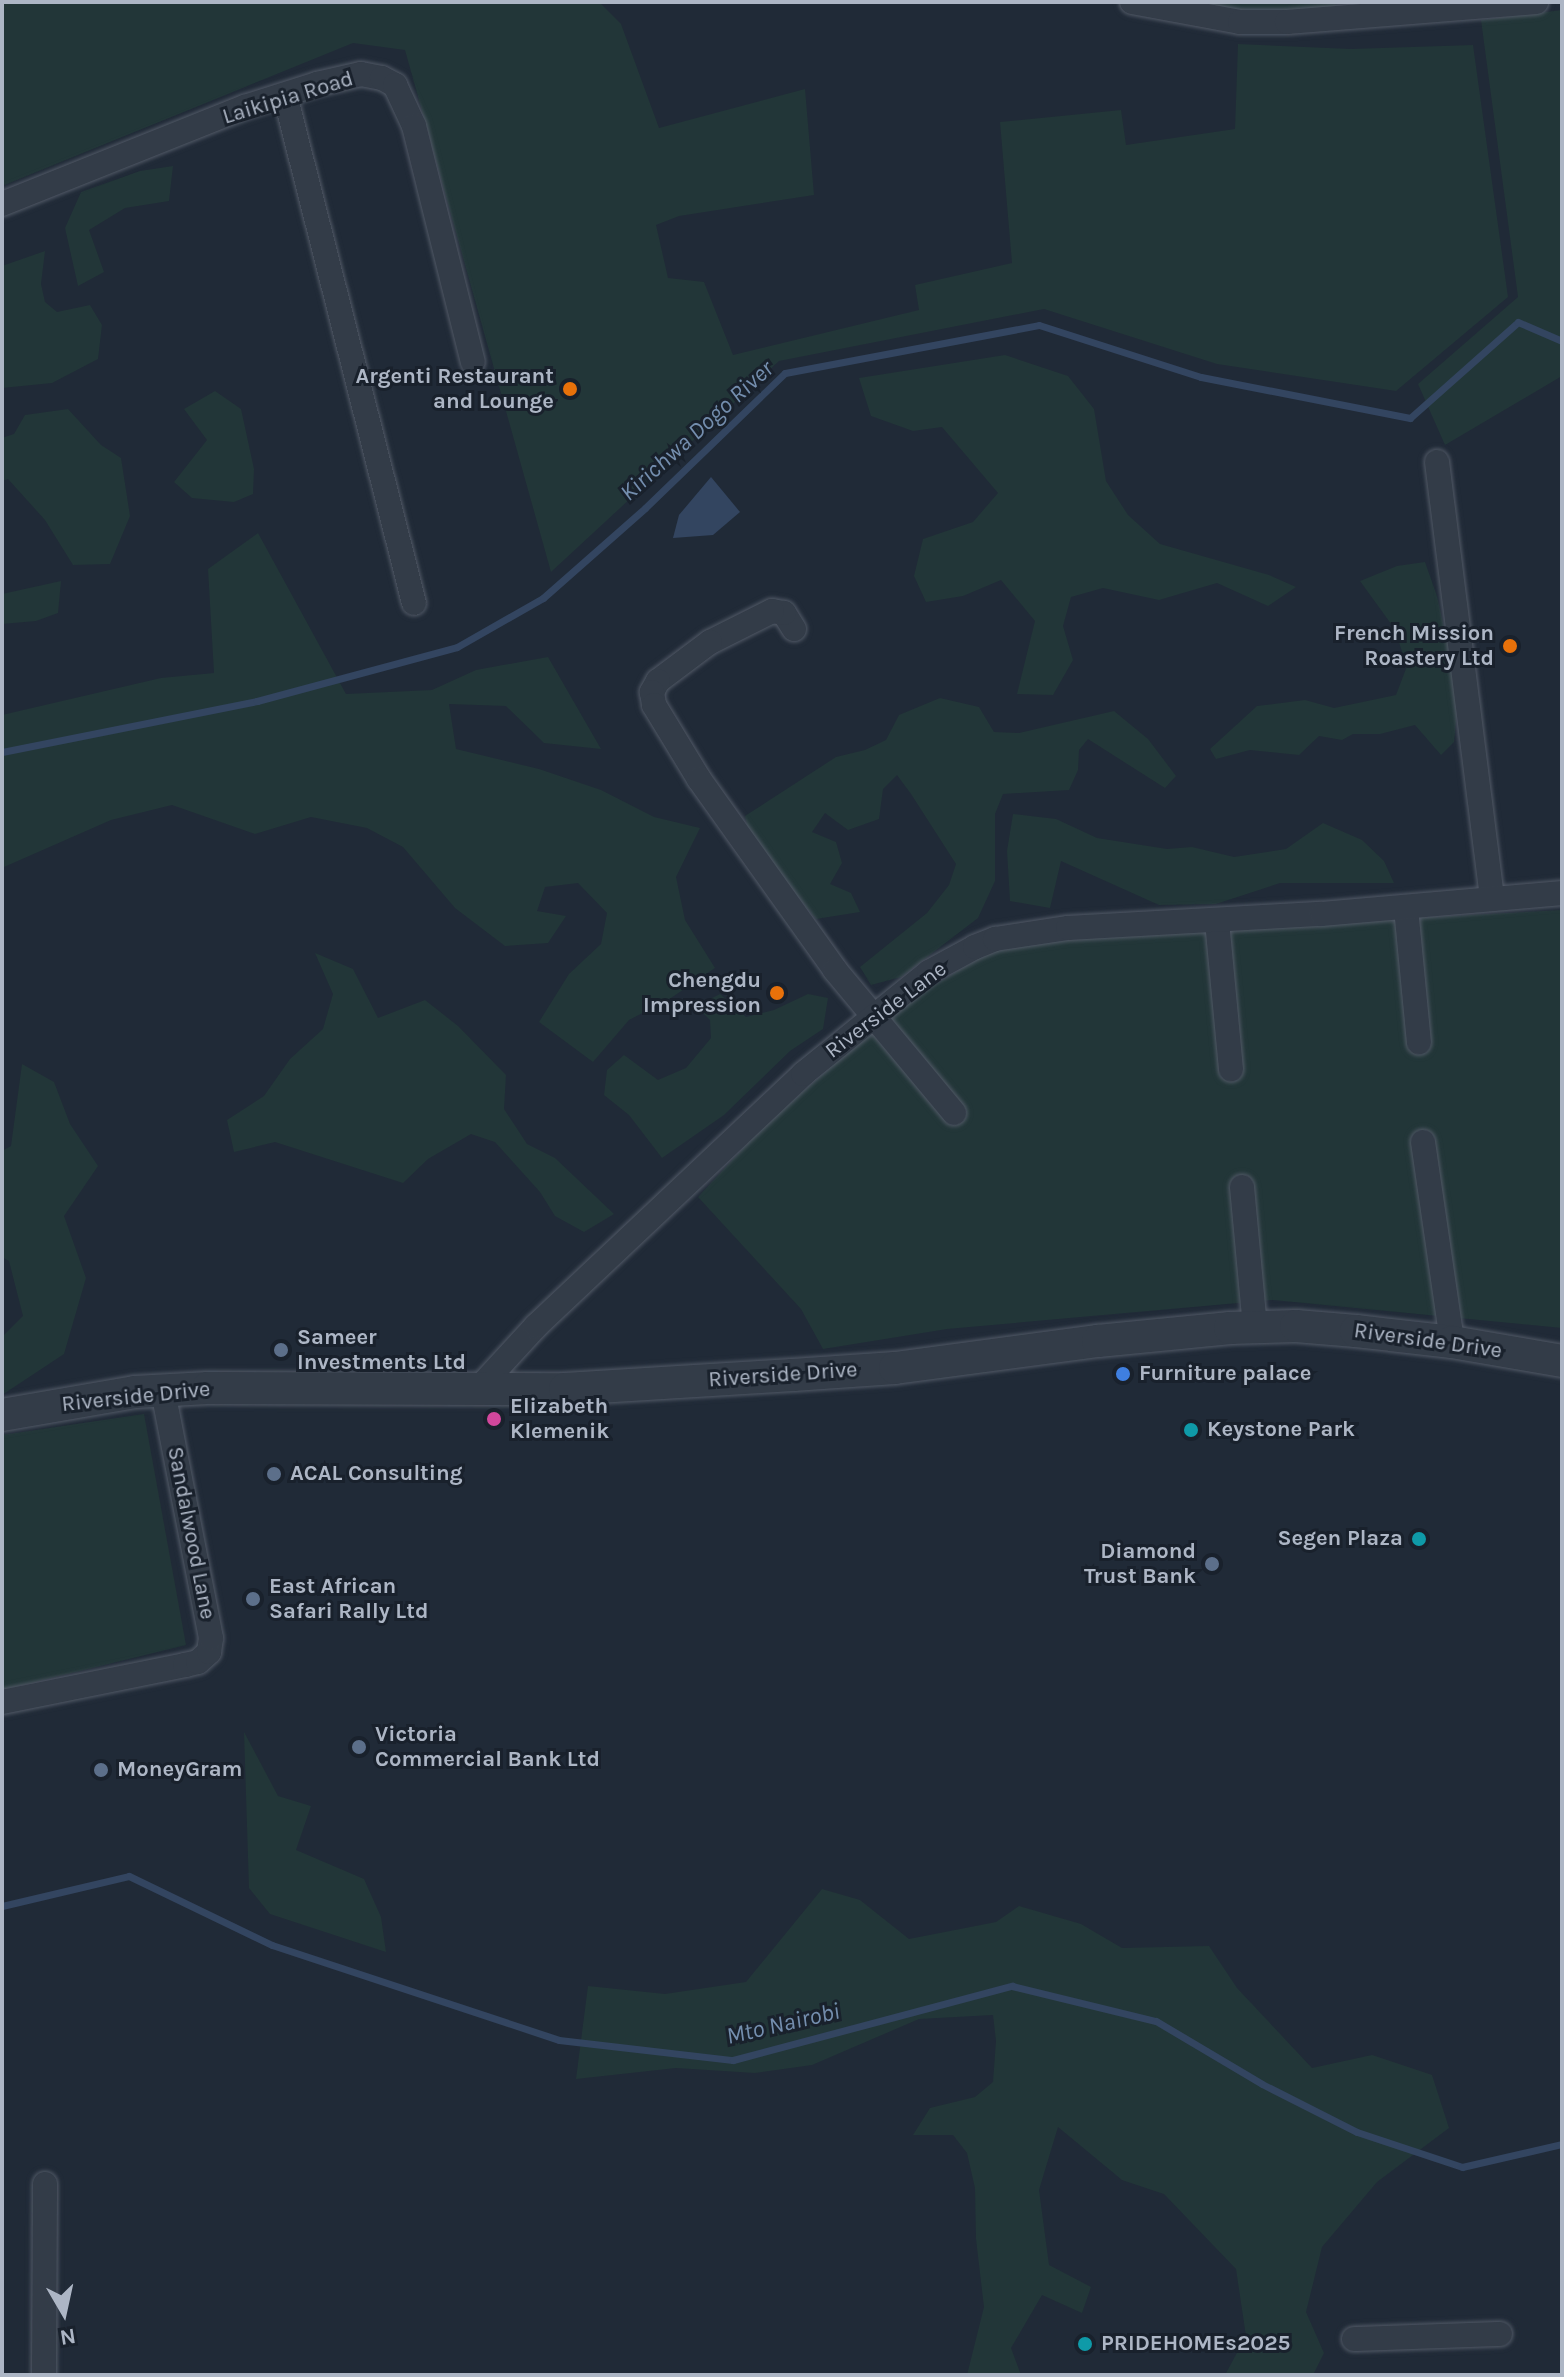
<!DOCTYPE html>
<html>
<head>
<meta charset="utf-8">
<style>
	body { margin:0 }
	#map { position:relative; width:1564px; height:2377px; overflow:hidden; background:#202a37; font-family:Karla,sans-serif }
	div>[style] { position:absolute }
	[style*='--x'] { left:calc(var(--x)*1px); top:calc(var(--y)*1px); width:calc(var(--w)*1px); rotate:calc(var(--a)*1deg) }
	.green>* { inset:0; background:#223638 }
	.water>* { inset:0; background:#334560 }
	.stream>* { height:7px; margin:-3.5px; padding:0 3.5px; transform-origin:3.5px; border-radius:3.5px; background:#334560 }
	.roads { filter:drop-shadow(0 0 2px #515966) drop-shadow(0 0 2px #515966) }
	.minor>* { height:24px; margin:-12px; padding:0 12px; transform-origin:12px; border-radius:12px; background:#333c48 }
	.tertiary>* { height:32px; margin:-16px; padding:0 16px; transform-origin:16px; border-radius:16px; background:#333c48 }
	.dots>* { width:22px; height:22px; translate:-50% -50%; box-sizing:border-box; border:4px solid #19212c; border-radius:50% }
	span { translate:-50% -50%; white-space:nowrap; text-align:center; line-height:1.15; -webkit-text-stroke:6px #19212c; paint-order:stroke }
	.street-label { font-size:22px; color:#adb6c5 }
	.poi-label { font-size:22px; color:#adb6c5; font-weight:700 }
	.right { translate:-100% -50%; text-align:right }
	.left { translate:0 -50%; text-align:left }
	.water-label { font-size:24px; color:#748eae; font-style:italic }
	.frame { position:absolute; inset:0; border:4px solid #adb6c5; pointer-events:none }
	.north { position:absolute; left:24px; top:2273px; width:80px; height:80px; -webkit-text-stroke:6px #19212c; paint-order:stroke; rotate:171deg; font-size:22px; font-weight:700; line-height:32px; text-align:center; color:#adb6c5 }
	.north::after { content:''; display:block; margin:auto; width:28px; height:36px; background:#adb6c5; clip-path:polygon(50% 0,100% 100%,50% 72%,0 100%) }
</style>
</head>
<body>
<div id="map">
	<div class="green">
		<i style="clip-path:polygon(2px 2px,599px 2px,621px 24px,659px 128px,805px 89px,814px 195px,679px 216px,656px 225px,668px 278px,704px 282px,733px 355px,919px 310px,915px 285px,1012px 263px,1000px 122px,1121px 110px,1126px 145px,1235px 129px,1238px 44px,1351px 49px,1473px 45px,1508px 297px,1396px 391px,1217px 364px,1044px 309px,779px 361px,551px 572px,405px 50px,353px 43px,2px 186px)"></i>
		<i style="clip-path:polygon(1193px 2px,1335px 2px,1335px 10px,1243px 12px)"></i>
		<i style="clip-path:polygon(1562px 10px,1562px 376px,1445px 445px,1418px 384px,1518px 297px,1481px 20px)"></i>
		<i style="clip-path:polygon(173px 166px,169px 201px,125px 208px,89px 230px,104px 272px,78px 286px,65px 228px,81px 192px,140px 171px)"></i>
		<i style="clip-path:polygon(45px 251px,41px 284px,45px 302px,57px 312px,90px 305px,102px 325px,98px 359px,52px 383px,2px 388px,2px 266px)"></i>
		<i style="clip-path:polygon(1005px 355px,1068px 376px,1094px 409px,1106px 481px,1128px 515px,1160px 544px,1269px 575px,1296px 587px,1268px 606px,1217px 583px,1159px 600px,1103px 588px,1071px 597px,1063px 626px,1073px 660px,1053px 695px,1017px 694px,1035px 621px,1001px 580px,963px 596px,926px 602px,914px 576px,923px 539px,973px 522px,998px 493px,942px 427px,913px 431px,871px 416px,859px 378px)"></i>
		<i style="clip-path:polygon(215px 391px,241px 409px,254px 469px,253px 494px,234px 502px,192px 498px,174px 482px,207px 440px,184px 409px)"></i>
		<i style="clip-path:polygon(68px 409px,101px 445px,121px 458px,130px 516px,110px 564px,73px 565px,45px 520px,8px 479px,2px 481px,2px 438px,14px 434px,25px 415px)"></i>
		<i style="clip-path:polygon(258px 533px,346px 694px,432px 690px,476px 670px,548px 657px,601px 749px,544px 743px,506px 706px,449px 704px,456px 749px,539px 769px,601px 790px,654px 817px,700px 828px,676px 877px,685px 920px,715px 968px,671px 998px,629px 1020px,593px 1062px,539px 1022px,569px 974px,601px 944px,607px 913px,578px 883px,545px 887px,537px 911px,566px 916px,548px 943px,505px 946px,455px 908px,403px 847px,367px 828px,311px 817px,255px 834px,172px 805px,111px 820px,4px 867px,2px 715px,161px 678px,214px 673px,208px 569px)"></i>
		<i style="clip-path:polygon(1425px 562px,1437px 596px,1459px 693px,1454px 742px,1441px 755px,1415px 725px,1380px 734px,1353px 734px,1342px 740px,1319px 736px,1299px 755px,1250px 750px,1216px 759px,1210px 749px,1257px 706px,1305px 700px,1334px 708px,1396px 695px,1407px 666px,1394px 628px,1360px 581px,1397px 566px)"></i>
		<i style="clip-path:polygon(61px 581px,58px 613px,36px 621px,2px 624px,2px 594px)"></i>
		<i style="clip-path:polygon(940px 698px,979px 707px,994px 732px,1019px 733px,1114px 711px,1148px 739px,1176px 776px,1165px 788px,1088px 739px,1079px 750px,1078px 770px,1069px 790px,1003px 794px,995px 814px,995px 881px,978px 918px,901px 977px,871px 985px,860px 967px,927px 913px,949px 885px,956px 864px,911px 794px,897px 775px,883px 789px,879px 819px,848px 830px,825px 813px,812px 832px,836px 842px,842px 863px,830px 884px,851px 893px,860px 912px,816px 919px,750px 838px,745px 816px,836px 757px,865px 750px,886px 740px,899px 715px)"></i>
		<i style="clip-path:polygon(1013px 814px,1056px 819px,1097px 838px,1167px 849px,1192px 847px,1234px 857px,1286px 849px,1323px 823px,1362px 840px,1384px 861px,1394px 883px,1280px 883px,1216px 904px,1159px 905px,1061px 861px,1050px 908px,1010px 901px,1007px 851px)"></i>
		<i style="clip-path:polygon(1562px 910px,1562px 1328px,1273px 1300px,947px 1329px,823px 1349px,801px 1309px,698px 1197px,761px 1129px,896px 1009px,998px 946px,1205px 929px)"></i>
		<i style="clip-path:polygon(315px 953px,353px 969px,378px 1018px,425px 1000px,458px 1026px,506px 1075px,504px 1109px,527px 1144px,555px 1158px,614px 1214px,584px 1232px,555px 1216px,540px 1192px,495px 1142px,471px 1134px,428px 1159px,403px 1183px,275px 1142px,234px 1152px,227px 1120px,264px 1096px,290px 1059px,323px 1029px,333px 994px)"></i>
		<i style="clip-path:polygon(720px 994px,746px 1017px,774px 1010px,808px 994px,828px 998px,823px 1029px,790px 1051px,724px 1115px,662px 1158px,629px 1115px,604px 1095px,607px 1070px,624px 1055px,658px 1080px,686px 1068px,711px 1038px,710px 1020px,696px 1006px)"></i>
		<i style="clip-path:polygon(22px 1064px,54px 1082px,70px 1124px,98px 1166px,64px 1216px,86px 1278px,64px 1354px,2px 1395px,2px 1337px,23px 1316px,9px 1261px,2px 1257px,2px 1151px,11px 1146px)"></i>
		<i style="clip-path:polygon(144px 1414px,186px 1645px,2px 1690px,2px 1435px)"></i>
		<i style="clip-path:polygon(244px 1732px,278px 1796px,311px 1806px,296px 1850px,364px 1879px,381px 1917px,386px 1952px,270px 1914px,249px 1888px)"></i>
		<i style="clip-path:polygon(822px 1889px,860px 1900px,909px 1939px,996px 1922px,1019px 1906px,1081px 1924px,1122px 1948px,1209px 1946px,1237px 1988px,1312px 2068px,1372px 2055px,1432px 2075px,1449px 2128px,1377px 2182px,1322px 2247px,1306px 2312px,1324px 2353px,1313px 2375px,1225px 2375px,1246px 2336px,1236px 2269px,1164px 2194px,1122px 2180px,1058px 2127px,1039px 2190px,1049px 2265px,1091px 2287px,1082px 2313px,1042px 2295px,1011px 2348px,1021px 2375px,967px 2375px,984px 2307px,976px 2239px,975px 2188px,967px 2153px,953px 2135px,913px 2135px,930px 2108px,975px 2097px,993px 2082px,996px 2041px,993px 2015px,919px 2019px,812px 2065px,755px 2073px,676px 2068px,576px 2079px,588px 1986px,665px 1994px,746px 1982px)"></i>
	</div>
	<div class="water">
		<i style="clip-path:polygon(711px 477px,740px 512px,713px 535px,673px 538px,679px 515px)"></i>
	</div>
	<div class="stream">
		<i style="--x:2;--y:752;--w:260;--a:-11.3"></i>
		<i style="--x:257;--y:701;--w:207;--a:-15.1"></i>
		<i style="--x:457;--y:647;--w:99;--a:-29.7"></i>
		<i style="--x:543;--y:598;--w:136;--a:-41.4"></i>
		<i style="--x:645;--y:508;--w:194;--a:-44"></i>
		<i style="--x:785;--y:373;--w:258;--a:-10.7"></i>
		<i style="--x:1039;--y:325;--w:170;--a:17.8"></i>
		<i style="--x:1201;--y:377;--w:213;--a:11.1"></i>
		<i style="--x:1410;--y:418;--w:144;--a:-41.6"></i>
		<i style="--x:1518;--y:322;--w:48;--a:23.4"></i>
		<i style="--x:2;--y:1906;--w:130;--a:-13.3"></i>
		<i style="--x:129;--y:1876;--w:159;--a:25.8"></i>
		<i style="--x:272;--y:1945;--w:302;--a:18.3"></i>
		<i style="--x:559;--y:2040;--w:175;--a:6.6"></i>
		<i style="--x:733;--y:2060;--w:289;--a:-14.9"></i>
		<i style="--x:1012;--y:1986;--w:148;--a:13.7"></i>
		<i style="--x:1156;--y:2021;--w:123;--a:30.7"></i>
		<i style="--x:1262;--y:2084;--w:106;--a:26.8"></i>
		<i style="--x:1357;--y:2132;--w:111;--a:18.4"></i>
		<i style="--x:1462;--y:2167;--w:103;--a:-13"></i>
	</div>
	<div class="roads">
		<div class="minor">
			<i style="--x:1132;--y:2;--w:110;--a:10.5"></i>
			<i style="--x:1240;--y:22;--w:47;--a:0"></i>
			<i style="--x:1287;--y:22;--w:250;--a:-4.6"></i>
			<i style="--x:285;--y:95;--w:524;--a:75.75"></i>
			<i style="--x:2;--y:204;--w:262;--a:-21.8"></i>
			<i style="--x:245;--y:107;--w:76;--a:-17.7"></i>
			<i style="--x:317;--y:84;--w:45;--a:-12.8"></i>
			<i style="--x:361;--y:74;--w:21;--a:11"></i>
			<i style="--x:382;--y:78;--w:15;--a:28"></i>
			<i style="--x:395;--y:85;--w:45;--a:65.1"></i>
			<i style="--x:414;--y:126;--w:243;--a:76"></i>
			<i style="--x:1437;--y:462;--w:440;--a:82.8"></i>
			<i style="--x:794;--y:629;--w:19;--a:-122"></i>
			<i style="--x:784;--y:613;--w:12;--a:-171"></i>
			<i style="--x:772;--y:611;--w:69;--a:153.4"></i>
			<i style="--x:710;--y:642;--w:65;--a:143.1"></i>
			<i style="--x:658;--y:681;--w:13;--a:119"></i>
			<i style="--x:652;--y:692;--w:13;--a:81"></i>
			<i style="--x:654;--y:705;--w:87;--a:58.7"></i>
			<i style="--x:699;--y:779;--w:234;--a:54.5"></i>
			<i style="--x:835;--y:970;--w:186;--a:50.2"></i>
			<i style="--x:1406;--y:908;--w:135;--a:84.5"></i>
			<i style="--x:1217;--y:921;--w:149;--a:84.6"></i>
			<i style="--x:1423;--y:1142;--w:202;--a:81.7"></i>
			<i style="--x:1242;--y:1187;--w:141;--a:84.7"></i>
			<i style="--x:479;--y:1388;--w:84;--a:-47.4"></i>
			<i style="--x:536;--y:1326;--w:367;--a:-43.3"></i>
			<i style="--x:803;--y:1074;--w:162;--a:-39"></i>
			<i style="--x:929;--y:972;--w:52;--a:-28.5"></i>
			<i style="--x:975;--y:947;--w:22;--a:-22"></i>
			<i style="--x:995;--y:939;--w:74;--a:-8.6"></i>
			<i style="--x:1068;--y:928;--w:254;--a:-3.2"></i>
			<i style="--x:1322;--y:914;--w:241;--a:-5"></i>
			<i style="--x:2;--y:1702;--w:187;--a:-11.4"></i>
			<i style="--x:185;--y:1665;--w:13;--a:-13"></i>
			<i style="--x:198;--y:1662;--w:15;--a:-42"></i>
			<i style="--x:209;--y:1652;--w:14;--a:-82"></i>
			<i style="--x:211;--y:1638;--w:252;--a:-101"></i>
			<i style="--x:1354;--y:2339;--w:146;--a:-2"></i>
			<i style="--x:44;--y:2375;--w:191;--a:-89.7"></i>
		</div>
		<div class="tertiary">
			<i style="--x:2;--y:1415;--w:135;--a:-9.8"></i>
			<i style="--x:135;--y:1392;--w:73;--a:-3.1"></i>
			<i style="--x:208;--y:1388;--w:357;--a:0.2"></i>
			<i style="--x:565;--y:1389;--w:228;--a:-3.5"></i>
			<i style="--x:793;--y:1375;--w:102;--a:-3.9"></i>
			<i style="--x:895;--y:1368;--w:205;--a:-7.6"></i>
			<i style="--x:1098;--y:1341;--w:133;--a:-5.6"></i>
			<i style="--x:1230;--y:1328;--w:66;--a:-1.7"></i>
			<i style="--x:1296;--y:1326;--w:60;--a:4.8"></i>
			<i style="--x:1356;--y:1331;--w:97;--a:6.5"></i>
			<i style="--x:1452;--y:1342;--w:112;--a:9.8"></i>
		</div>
	</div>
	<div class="dots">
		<i style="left:570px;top:389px;background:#e8710a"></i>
		<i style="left:1510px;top:646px;background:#e8710a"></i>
		<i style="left:777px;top:993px;background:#e8710a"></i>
		<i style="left:281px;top:1350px;background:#5c6f8a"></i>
		<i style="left:1123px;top:1374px;background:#3f7fe0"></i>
		<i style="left:494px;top:1419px;background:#d1479c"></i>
		<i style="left:1191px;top:1430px;background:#0f9aa8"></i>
		<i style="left:274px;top:1474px;background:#5c6f8a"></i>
		<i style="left:1419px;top:1539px;background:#0f9aa8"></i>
		<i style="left:1212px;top:1564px;background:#5c6f8a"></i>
		<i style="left:253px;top:1599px;background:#5c6f8a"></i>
		<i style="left:359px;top:1747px;background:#5c6f8a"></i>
		<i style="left:101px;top:1770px;background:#5c6f8a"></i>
		<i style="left:1085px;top:2344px;background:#0f9aa8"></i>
	</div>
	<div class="street-label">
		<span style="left:288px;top:98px;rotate:-17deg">Laikipia Road</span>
		<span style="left:886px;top:1010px;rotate:-37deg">Riverside Lane</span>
		<span style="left:1428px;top:1341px;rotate:8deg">Riverside Drive</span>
		<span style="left:783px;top:1375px;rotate:-4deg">Riverside Drive</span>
		<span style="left:136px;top:1397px;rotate:-6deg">Riverside Drive</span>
		<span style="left:191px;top:1533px;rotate:79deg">Sandalwood Lane</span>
	</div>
	<div class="poi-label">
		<span class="right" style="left:554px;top:389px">Argenti Restaurant<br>and Lounge</span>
		<span class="right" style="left:1494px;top:646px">French Mission<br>Roastery Ltd</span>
		<span class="right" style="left:761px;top:993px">Chengdu<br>Impression</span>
		<span class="left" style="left:297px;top:1350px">Sameer<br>Investments Ltd</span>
		<span class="left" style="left:1139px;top:1374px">Furniture palace</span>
		<span class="left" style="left:510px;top:1419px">Elizabeth<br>Klemenik</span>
		<span class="left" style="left:1207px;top:1430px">Keystone Park</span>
		<span class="left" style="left:290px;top:1474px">ACAL Consulting</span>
		<span class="right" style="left:1403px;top:1539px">Segen Plaza</span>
		<span class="right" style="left:1196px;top:1564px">Diamond<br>Trust Bank</span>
		<span class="left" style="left:269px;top:1599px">East African<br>Safari Rally Ltd</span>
		<span class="left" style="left:375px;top:1747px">Victoria<br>Commercial Bank Ltd</span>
		<span class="left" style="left:117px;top:1770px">MoneyGram</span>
		<span class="left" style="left:1101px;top:2344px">PRIDEHOMEs2025</span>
	</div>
	<div class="water-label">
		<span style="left:697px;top:431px;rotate:-42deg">Kirichwa Dogo River</span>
		<span style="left:783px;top:2024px;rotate:-13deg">Mto Nairobi</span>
	</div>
	<div class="frame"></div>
	<div class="north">N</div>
</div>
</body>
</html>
